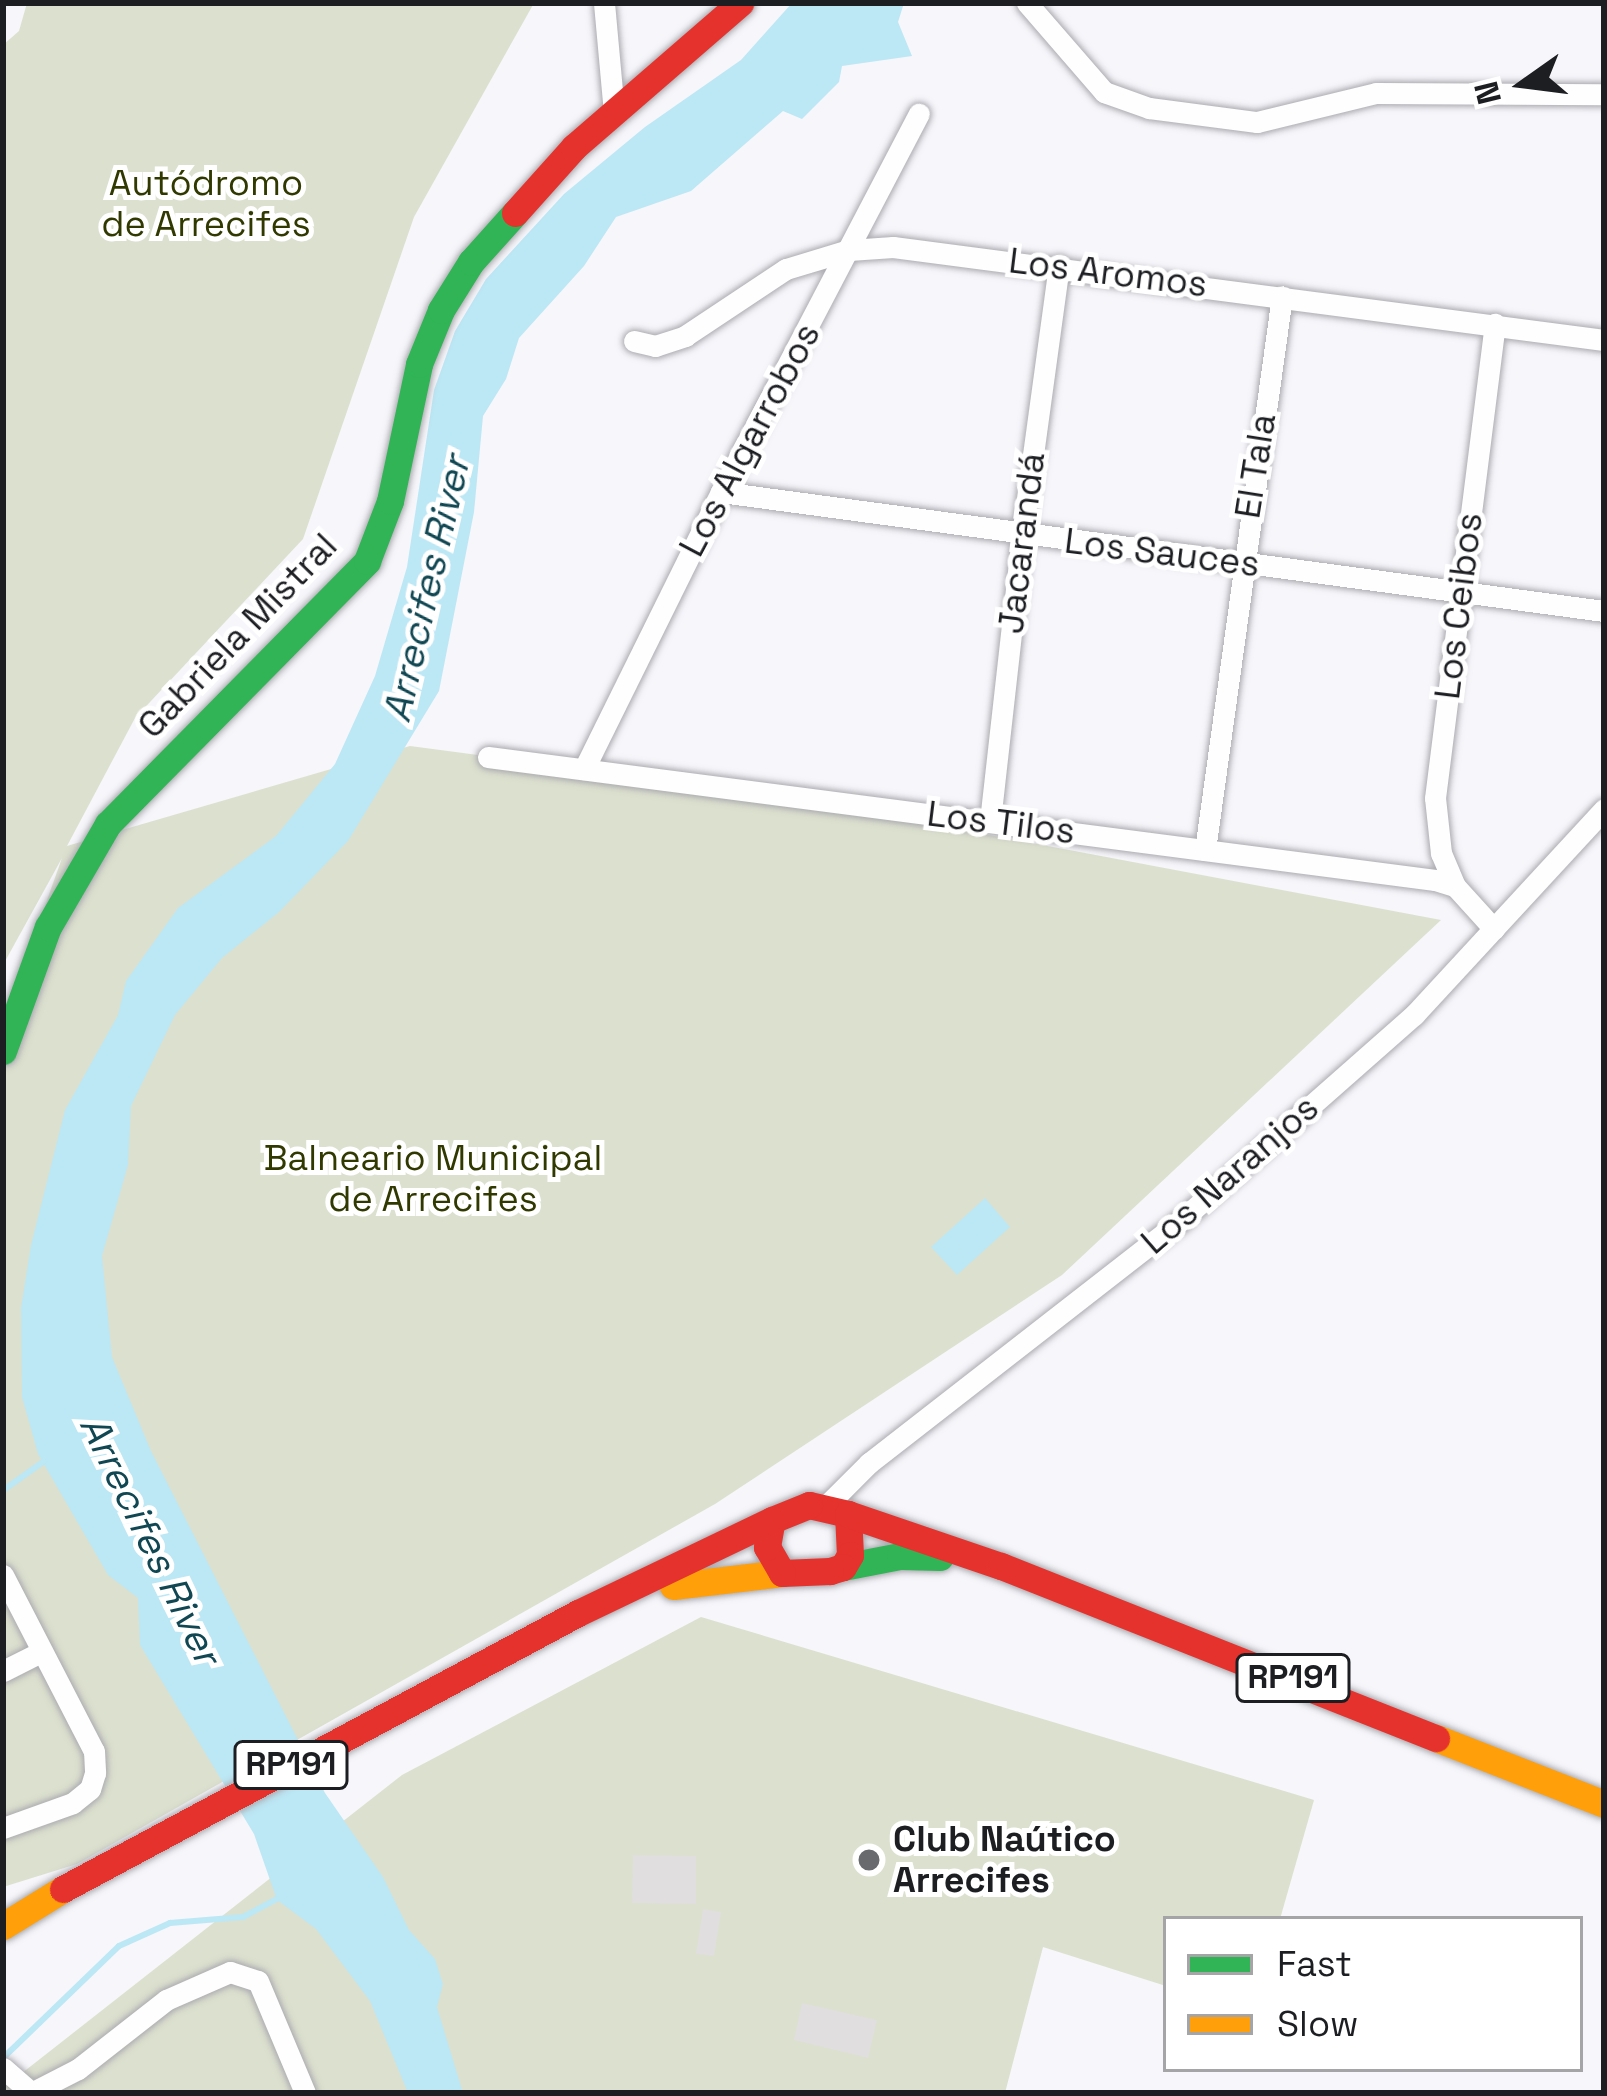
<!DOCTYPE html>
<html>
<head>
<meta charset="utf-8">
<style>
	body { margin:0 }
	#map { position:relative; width:1607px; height:2096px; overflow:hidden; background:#f6f6fb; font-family:"Space Grotesk",sans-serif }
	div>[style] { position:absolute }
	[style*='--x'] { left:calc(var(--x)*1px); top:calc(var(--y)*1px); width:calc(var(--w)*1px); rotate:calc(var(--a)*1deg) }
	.green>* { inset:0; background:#dce0ce }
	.water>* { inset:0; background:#bce7f5 }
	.stream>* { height:6px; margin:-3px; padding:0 3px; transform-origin:3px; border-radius:3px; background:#bce7f5 }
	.building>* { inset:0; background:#e0dede }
	.roads { filter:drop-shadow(0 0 3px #ababb0) drop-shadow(0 0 3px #ababb0) }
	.street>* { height:21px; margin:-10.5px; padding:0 10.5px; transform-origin:10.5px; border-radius:10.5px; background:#fefefe }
	.fast>* { height:27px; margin:-13.5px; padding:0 13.5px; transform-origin:13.5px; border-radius:13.5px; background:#30b455 }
	.slow>* { height:27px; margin:-13.5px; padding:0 13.5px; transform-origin:13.5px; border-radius:13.5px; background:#ff9f0a }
	.jam>* { height:27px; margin:-13.5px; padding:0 13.5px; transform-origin:13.5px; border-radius:13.5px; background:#e5322d }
	.dots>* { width:33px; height:33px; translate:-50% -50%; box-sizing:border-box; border:6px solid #fff; border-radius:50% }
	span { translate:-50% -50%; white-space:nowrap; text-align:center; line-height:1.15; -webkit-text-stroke:10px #fff; paint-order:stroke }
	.shield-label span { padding:3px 9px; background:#fff; border:3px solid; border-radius:9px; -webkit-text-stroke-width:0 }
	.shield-label { font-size:33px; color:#1d1e22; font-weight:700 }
	.park-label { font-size:36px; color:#313900 }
	.street-label { font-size:36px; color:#1d1e22 }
	.poi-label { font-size:36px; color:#1d1e22; font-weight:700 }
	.left { translate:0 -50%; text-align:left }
	.water-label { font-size:39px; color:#104753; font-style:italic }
	.frame { position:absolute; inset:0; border:6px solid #1d1e22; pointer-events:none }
	.legend { position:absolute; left:1163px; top:1916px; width:420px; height:156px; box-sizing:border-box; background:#fff; border:3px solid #a5a5a7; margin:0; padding:15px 21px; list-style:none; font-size:36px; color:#1d1e22 }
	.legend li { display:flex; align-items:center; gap:24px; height:60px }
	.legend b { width:60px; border:3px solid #a5a5a7 }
	.north { position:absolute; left:1463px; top:24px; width:120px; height:120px; -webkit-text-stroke:9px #fff; paint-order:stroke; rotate:256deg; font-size:33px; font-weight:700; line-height:48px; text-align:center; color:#1d1e22 }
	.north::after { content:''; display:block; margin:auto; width:42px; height:54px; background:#1d1e22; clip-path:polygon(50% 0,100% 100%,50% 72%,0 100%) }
</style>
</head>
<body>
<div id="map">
	<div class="green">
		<i style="clip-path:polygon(27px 3px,534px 3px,414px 217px,303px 539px,135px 718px,67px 846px,410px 746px,771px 794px,1441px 920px,1062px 1275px,715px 1504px,77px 1864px,3px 1887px,3px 1024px,62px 858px,3px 965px,3px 45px,19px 31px)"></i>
		<i style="clip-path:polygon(701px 1617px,1314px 1800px,1280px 1919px,1166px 1919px,1166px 1986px,1043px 1947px,1005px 2093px,3px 2093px,3px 2088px,402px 1775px)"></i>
	</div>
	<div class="water">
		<i style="clip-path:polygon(792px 3px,904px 3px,898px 22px,912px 56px,842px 66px,839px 82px,802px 119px,783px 111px,691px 191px,616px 217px,584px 266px,519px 338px,506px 379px,483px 416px,474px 512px,439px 691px,348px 841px,279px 912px,222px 958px,175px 1015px,131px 1106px,128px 1165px,102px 1256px,112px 1357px,151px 1451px,325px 1793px,383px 1877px,409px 1930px,435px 1959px,443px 1984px,437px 2007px,463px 2093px,408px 2093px,370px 2001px,316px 1929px,277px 1900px,254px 1834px,140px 1645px,138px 1598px,108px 1575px,38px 1454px,22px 1397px,21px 1308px,31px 1245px,65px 1110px,118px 1015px,126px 981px,178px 908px,276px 836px,335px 764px,375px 676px,407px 567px,434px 390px,455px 331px,486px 279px,564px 194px,645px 127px,741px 60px)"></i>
		<i style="clip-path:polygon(985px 1198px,1010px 1227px,957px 1275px,931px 1247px)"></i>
	</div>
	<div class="stream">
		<i style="--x:5;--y:1489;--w:47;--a:-35.4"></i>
		<i style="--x:3;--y:2058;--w:161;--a:-44"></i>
		<i style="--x:119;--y:1946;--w:56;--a:-24.3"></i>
		<i style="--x:170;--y:1923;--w:73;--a:-4.7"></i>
		<i style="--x:243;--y:1917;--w:47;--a:-28.2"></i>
	</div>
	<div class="building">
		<i style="clip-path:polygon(633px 1855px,696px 1856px,696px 1904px,632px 1903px)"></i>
		<i style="clip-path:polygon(703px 1909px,721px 1912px,714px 1956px,696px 1954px)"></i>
		<i style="clip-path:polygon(802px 2003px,877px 2020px,868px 2058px,794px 2040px)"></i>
	</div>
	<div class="roads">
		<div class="street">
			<i style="--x:604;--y:3;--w:109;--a:84.8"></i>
			<i style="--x:1027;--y:3;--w:118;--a:49.1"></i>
			<i style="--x:1104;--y:92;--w:48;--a:19.6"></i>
			<i style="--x:1149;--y:108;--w:109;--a:7.4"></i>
			<i style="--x:1257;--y:122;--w:122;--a:-13.7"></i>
			<i style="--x:1376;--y:93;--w:228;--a:0.3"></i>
			<i style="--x:634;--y:341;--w:22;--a:13"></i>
			<i style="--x:655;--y:346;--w:32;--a:-18"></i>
			<i style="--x:685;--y:336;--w:121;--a:-33.6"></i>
			<i style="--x:786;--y:269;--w:66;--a:-16.8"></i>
			<i style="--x:849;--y:250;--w:44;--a:-3.9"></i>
			<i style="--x:893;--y:247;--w:717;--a:7.45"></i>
			<i style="--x:721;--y:492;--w:891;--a:7.68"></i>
			<i style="--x:488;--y:757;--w:955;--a:7.4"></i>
			<i style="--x:1435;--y:880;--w:21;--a:17"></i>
			<i style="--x:1455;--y:886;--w:58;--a:47.8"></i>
			<i style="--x:584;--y:769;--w:309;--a:-63.7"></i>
			<i style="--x:721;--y:492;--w:427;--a:-62.4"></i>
			<i style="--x:990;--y:821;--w:288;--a:-83.6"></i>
			<i style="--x:1022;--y:535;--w:272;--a:-82.2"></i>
			<i style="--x:1205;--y:850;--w:559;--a:-82.09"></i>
			<i style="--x:1455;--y:886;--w:36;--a:-113"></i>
			<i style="--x:1441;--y:853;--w:55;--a:-96.2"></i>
			<i style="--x:1435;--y:798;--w:478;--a:-82.8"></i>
			<i style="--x:826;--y:1506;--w:61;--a:-45"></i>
			<i style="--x:869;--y:1463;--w:403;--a:-37.9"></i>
			<i style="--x:1187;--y:1215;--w:303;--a:-41.4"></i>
			<i style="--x:1414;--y:1015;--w:280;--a:-47.3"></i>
			<i style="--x:3;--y:1575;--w:198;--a:62.7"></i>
			<i style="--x:94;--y:1751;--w:22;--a:87"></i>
			<i style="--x:95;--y:1773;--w:17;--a:107"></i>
			<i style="--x:90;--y:1789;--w:22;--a:141"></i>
			<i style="--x:73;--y:1803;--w:74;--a:160.3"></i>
			<i style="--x:3;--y:1671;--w:42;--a:-26.6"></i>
			<i style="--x:3;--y:2068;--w:38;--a:41"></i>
			<i style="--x:31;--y:2093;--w:53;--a:-27.1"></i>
			<i style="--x:78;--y:2069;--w:112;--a:-38.1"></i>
			<i style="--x:166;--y:2000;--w:70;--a:-23.6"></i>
			<i style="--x:230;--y:1972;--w:29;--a:18"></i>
			<i style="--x:258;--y:1981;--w:121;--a:67.2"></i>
		</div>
		<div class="fast">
			<i style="--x:3;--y:1051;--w:132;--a:-70.1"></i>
			<i style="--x:48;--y:927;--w:119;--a:-59.8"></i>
			<i style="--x:108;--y:824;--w:369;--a:-45.4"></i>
			<i style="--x:367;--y:561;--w:64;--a:-69"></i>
			<i style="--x:390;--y:501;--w:140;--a:-78"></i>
			<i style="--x:419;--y:364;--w:58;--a:-67.8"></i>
			<i style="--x:441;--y:310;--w:57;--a:-58"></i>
			<i style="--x:471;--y:262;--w:66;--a:-48.1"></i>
			<i style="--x:843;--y:1567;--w:58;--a:-10.9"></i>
			<i style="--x:900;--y:1556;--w:40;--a:1.4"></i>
		</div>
		<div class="slow">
			<i style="--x:673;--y:1586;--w:110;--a:-6.8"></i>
			<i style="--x:1436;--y:1738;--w:180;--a:21.4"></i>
			<i style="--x:3;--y:1926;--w:70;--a:-31.7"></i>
		</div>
		<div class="jam">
			<i style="--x:515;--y:213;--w:89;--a:-48.2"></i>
			<i style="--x:574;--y:147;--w:220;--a:-40.9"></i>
			<i style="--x:809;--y:1505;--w:40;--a:13"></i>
			<i style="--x:848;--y:1514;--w:41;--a:87.2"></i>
			<i style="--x:850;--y:1555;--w:14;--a:120"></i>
			<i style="--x:843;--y:1567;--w:14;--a:163"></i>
			<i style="--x:830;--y:1571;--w:48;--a:177.6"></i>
			<i style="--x:782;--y:1573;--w:30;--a:-120"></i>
			<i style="--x:767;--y:1547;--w:27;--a:-80"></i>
			<i style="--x:772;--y:1520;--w:40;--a:-22"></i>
			<i style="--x:848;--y:1514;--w:162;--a:18.8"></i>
			<i style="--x:1001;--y:1566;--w:468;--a:21.6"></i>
			<i style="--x:63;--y:1889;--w:584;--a:-28.19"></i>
			<i style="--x:578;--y:1613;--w:215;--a:-25.6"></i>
		</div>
	</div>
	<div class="dots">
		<i style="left:869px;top:1860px;background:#696a6e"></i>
	</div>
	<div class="shield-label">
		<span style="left:1293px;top:1678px">RP191</span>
		<span style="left:291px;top:1765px">RP191</span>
	</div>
	<div class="park-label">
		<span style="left:206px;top:204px">Autódromo<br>de Arrecifes</span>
		<span style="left:433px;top:1179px">Balneario Municipal<br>de Arrecifes</span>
	</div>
	<div class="street-label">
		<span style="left:1108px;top:273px;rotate:7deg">Los Aromos</span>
		<span style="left:750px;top:440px;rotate:-62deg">Los Algarrobos</span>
		<span style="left:1256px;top:466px;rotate:-81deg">El Tala</span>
		<span style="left:1022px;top:543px;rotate:-83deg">Jacarandá</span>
		<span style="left:1162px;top:553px;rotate:7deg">Los Sauces</span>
		<span style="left:1459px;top:606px;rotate:-83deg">Los Ceibos</span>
		<span style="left:238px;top:636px;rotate:-46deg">Gabriela Mistral</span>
		<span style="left:1001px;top:823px;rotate:7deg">Los Tilos</span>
		<span style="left:1230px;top:1175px;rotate:-41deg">Los Naranjos</span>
	</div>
	<div class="poi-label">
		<span class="left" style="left:893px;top:1860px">Club Naútico<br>Arrecifes</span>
	</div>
	<div class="water-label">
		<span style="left:427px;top:589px;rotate:-77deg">Arrecifes River</span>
		<span style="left:150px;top:1540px;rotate:64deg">Arrecifes River</span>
	</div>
	<div class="frame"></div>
	<ul class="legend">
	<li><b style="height:15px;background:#30b455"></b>Fast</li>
	<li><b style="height:15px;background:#ff9f0a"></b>Slow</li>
	</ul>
	<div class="north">N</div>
</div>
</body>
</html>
